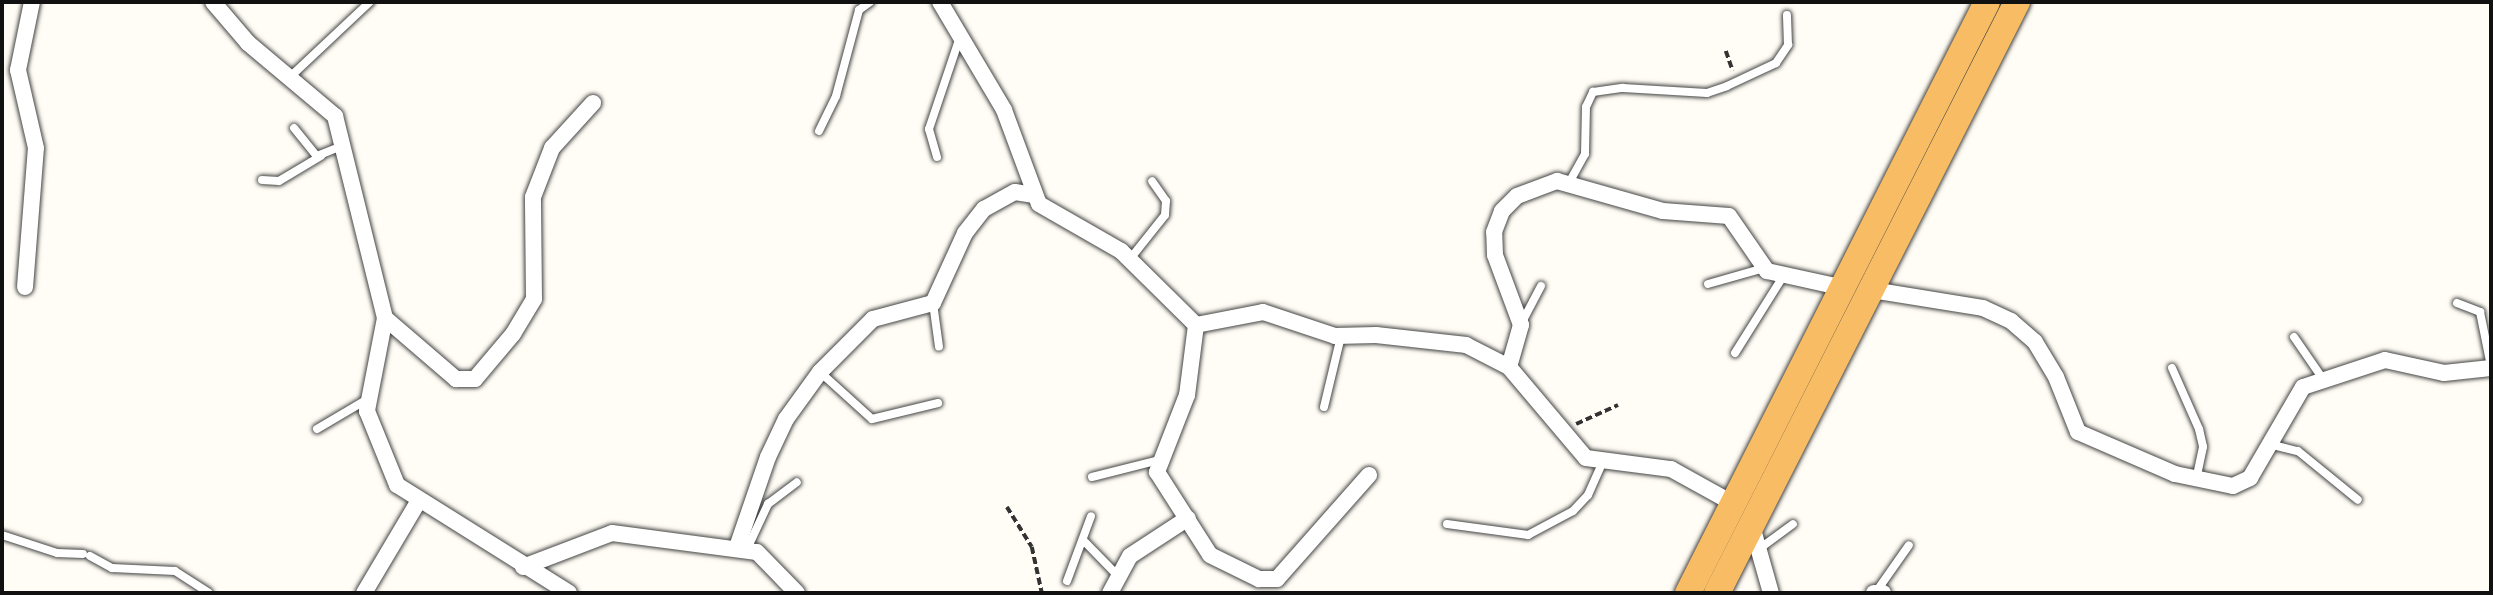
<!DOCTYPE html>
<html>
<head>
<meta charset="utf-8">
<style>
	body { margin:0 }
	#map { position:relative; width:2493px; height:595px; overflow:hidden; background:#fffdf5; font-family:"PT Serif",serif }
	div>[style] { position:absolute }
	[style*='--x'] { left:calc(var(--x)*1px); top:calc(var(--y)*1px); width:calc(var(--w)*1px); rotate:calc(var(--a)*1deg) }
	.path>* { height:3.5px; margin-top:-1.75px; transform-origin:0; background:repeating-linear-gradient(90deg,#333 0 7px,transparent 0 10.5px) }
	.roads { filter:drop-shadow(0 0 2px #444) drop-shadow(0 0 2px #444) }
	.service>* { height:8px; margin:-4px; padding:0 4px; transform-origin:4px; border-radius:4px; background:#fff }
	.minor>* { height:16px; margin:-8px; padding:0 8px; transform-origin:8px; border-radius:8px; background:#fff }
	.trunk>* { height:26px; margin:-13px; padding:0 13px; transform-origin:13px; border-radius:13px; background:#f7bc64 }
	span { translate:-50% -50%; white-space:nowrap; text-align:center; line-height:1.15; -webkit-text-stroke:7px #fff; paint-order:stroke }
	.frame { position:absolute; inset:0; border:4px solid #111; pointer-events:none }
</style>
</head>
<body>
<div id="map">
	<div class="path">
		<i style="--x:1726;--y:51;--w:21;--a:71"></i>
		<i style="--x:1576;--y:424;--w:46;--a:-24.3"></i>
		<i style="--x:1007;--y:507;--w:47;--a:58"></i>
		<i style="--x:1032;--y:547;--w:47;--a:77.7"></i>
	</div>
	<div class="roads">
		<div class="service">
			<i style="--x:290;--y:77;--w:110;--a:-43.2"></i>
			<i style="--x:294;--y:128;--w:36;--a:51"></i>
			<i style="--x:317;--y:156;--w:27;--a:-22"></i>
			<i style="--x:819;--y:131;--w:39;--a:-64"></i>
			<i style="--x:836;--y:96;--w:89;--a:-75"></i>
			<i style="--x:859;--y:10;--w:14;--a:-36"></i>
			<i style="--x:937;--y:157;--w:29;--a:-106"></i>
			<i style="--x:929;--y:129;--w:97;--a:-71.4"></i>
			<i style="--x:262;--y:180;--w:17;--a:3"></i>
			<i style="--x:279;--y:181;--w:49;--a:-30.8"></i>
			<i style="--x:1570;--y:181;--w:31;--a:-61"></i>
			<i style="--x:1585;--y:154;--w:47;--a:-88.8"></i>
			<i style="--x:1586;--y:107;--w:17;--a:-65"></i>
			<i style="--x:1593;--y:92;--w:30;--a:-8"></i>
			<i style="--x:1623;--y:88;--w:84;--a:3.4"></i>
			<i style="--x:1707;--y:93;--w:21;--a:-19"></i>
			<i style="--x:1727;--y:86;--w:54;--a:-25.1"></i>
			<i style="--x:1776;--y:63;--w:22;--a:-56"></i>
			<i style="--x:1788;--y:45;--w:30;--a:-92"></i>
			<i style="--x:1130;--y:259;--w:56;--a:-51.5"></i>
			<i style="--x:1165;--y:215;--w:14;--a:-86"></i>
			<i style="--x:1166;--y:201;--w:24;--a:-125"></i>
			<i style="--x:1708;--y:284;--w:58;--a:-15.9"></i>
			<i style="--x:933;--y:303;--w:44;--a:82.2"></i>
			<i style="--x:2457;--y:303;--w:25;--a:21"></i>
			<i style="--x:2480;--y:312;--w:55;--a:78.5"></i>
			<i style="--x:1521;--y:324;--w:43;--a:-62.2"></i>
			<i style="--x:2294;--y:337;--w:51;--a:55.4"></i>
			<i style="--x:1735;--y:353;--w:92;--a:-57.9"></i>
			<i style="--x:2172;--y:368;--w:67;--a:66.1"></i>
			<i style="--x:2199;--y:429;--w:18;--a:77"></i>
			<i style="--x:2203;--y:447;--w:33;--a:102"></i>
			<i style="--x:820;--y:372;--w:70;--a:42.1"></i>
			<i style="--x:872;--y:419;--w:68;--a:-13.6"></i>
			<i style="--x:1324;--y:407;--w:73;--a:-76.5"></i>
			<i style="--x:317;--y:429;--w:57;--a:-30.6"></i>
			<i style="--x:2269;--y:444;--w:30;--a:14"></i>
			<i style="--x:2298;--y:451;--w:77;--a:39.2"></i>
			<i style="--x:1092;--y:477;--w:69;--a:-14.2"></i>
			<i style="--x:1447;--y:524;--w:82;--a:7.7"></i>
			<i style="--x:1528;--y:535;--w:51;--a:-28.1"></i>
			<i style="--x:1573;--y:511;--w:22;--a:-47"></i>
			<i style="--x:1588;--y:495;--w:36;--a:-66"></i>
			<i style="--x:2;--y:535;--w:58;--a:18.1"></i>
			<i style="--x:57;--y:553;--w:26;--a:2"></i>
			<i style="--x:1084;--y:541;--w:49;--a:45.8"></i>
			<i style="--x:747;--y:549;--w:50;--a:-65"></i>
			<i style="--x:768;--y:504;--w:36;--a:-37"></i>
			<i style="--x:1759;--y:549;--w:42;--a:-36.3"></i>
			<i style="--x:90;--y:556;--w:25;--a:29"></i>
			<i style="--x:112;--y:568;--w:63;--a:2.7"></i>
			<i style="--x:175;--y:571;--w:40;--a:32.9"></i>
			<i style="--x:1067;--y:581;--w:69;--a:-69.7"></i>
			<i style="--x:1876;--y:592;--w:57;--a:-54.9"></i>
		</div>
		<div class="minor">
			<i style="--x:213;--y:2;--w:54;--a:49.5"></i>
			<i style="--x:248;--y:43;--w:114;--a:40"></i>
			<i style="--x:335;--y:116;--w:208;--a:76.1"></i>
			<i style="--x:385;--y:318;--w:95;--a:101"></i>
			<i style="--x:367;--y:411;--w:80;--a:67.9"></i>
			<i style="--x:397;--y:485;--w:203;--a:32.1"></i>
			<i style="--x:940;--y:2;--w:126;--a:59.3"></i>
			<i style="--x:1004;--y:110;--w:100;--a:69.6"></i>
			<i style="--x:1039;--y:204;--w:95;--a:29.8"></i>
			<i style="--x:1121;--y:251;--w:105;--a:44.6"></i>
			<i style="--x:1196;--y:325;--w:68;--a:-11"></i>
			<i style="--x:1263;--y:312;--w:76;--a:18.4"></i>
			<i style="--x:1335;--y:336;--w:41;--a:-1.4"></i>
			<i style="--x:1376;--y:335;--w:91;--a:6.3"></i>
			<i style="--x:1466;--y:345;--w:48;--a:27.1"></i>
			<i style="--x:1509;--y:367;--w:119;--a:49.8"></i>
			<i style="--x:1586;--y:458;--w:86;--a:7.4"></i>
			<i style="--x:1671;--y:469;--w:74;--a:29"></i>
			<i style="--x:25;--y:287;--w:139;--a:-85.5"></i>
			<i style="--x:36;--y:148;--w:80;--a:-103"></i>
			<i style="--x:18;--y:70;--w:69;--a:-78.4"></i>
			<i style="--x:1872;--y:290;--w:112;--a:9.2"></i>
			<i style="--x:1983;--y:308;--w:31;--a:25"></i>
			<i style="--x:2011;--y:321;--w:32;--a:41"></i>
			<i style="--x:2035;--y:342;--w:41;--a:59"></i>
			<i style="--x:2056;--y:377;--w:59;--a:68.2"></i>
			<i style="--x:2078;--y:432;--w:106;--a:23.4"></i>
			<i style="--x:2175;--y:474;--w:59;--a:11.7"></i>
			<i style="--x:2233;--y:486;--w:19;--a:-25"></i>
			<i style="--x:2250;--y:478;--w:105;--a:-59.8"></i>
			<i style="--x:2303;--y:387;--w:86;--a:-18.2"></i>
			<i style="--x:2385;--y:360;--w:60;--a:12.4"></i>
			<i style="--x:2444;--y:373;--w:47;--a:-6.1"></i>
			<i style="--x:385;--y:318;--w:94;--a:40.7"></i>
			<i style="--x:456;--y:379;--w:19;--a:0"></i>
			<i style="--x:475;--y:379;--w:59;--a:-49.8"></i>
			<i style="--x:513;--y:334;--w:41;--a:-59"></i>
			<i style="--x:534;--y:299;--w:102;--a:-90.6"></i>
			<i style="--x:533;--y:197;--w:53;--a:-68.8"></i>
			<i style="--x:552;--y:148;--w:61;--a:-47.7"></i>
			<i style="--x:1196;--y:325;--w:71;--a:97.3"></i>
			<i style="--x:1187;--y:395;--w:83;--a:111.3"></i>
			<i style="--x:1157;--y:472;--w:98;--a:57.4"></i>
			<i style="--x:1210;--y:555;--w:55;--a:26.1"></i>
			<i style="--x:1259;--y:579;--w:18;--a:0"></i>
			<i style="--x:1277;--y:579;--w:139;--a:-48.5"></i>
			<i style="--x:1509;--y:367;--w:44;--a:-74.1"></i>
			<i style="--x:1521;--y:325;--w:75;--a:-110.4"></i>
			<i style="--x:1495;--y:255;--w:23;--a:-92"></i>
			<i style="--x:1494;--y:232;--w:22;--a:-69"></i>
			<i style="--x:1502;--y:211;--w:21;--a:-45"></i>
			<i style="--x:1517;--y:196;--w:43;--a:-20.6"></i>
			<i style="--x:1557;--y:181;--w:110;--a:15.8"></i>
			<i style="--x:1663;--y:211;--w:66;--a:4.3"></i>
			<i style="--x:1729;--y:216;--w:67;--a:55.4"></i>
			<i style="--x:1767;--y:271;--w:75;--a:12.4"></i>
			<i style="--x:1752;--y:526;--w:70;--a:74.2"></i>
			<i style="--x:737;--y:547;--w:95;--a:-71"></i>
			<i style="--x:768;--y:457;--w:42;--a:-64.7"></i>
			<i style="--x:786;--y:419;--w:58;--a:-54.1"></i>
			<i style="--x:820;--y:372;--w:75;--a:-45"></i>
			<i style="--x:873;--y:319;--w:62;--a:-14.9"></i>
			<i style="--x:933;--y:303;--w:77;--a:-65.4"></i>
			<i style="--x:965;--y:233;--w:31;--a:-52"></i>
			<i style="--x:984;--y:209;--w:35;--a:-29"></i>
			<i style="--x:1015;--y:192;--w:18;--a:9"></i>
			<i style="--x:523;--y:567;--w:95;--a:-20.9"></i>
			<i style="--x:612;--y:533;--w:146;--a:7.5"></i>
			<i style="--x:757;--y:552;--w:57;--a:45.7"></i>
			<i style="--x:364;--y:593;--w:106;--a:-59.3"></i>
			<i style="--x:1110;--y:593;--w:42;--a:-61.6"></i>
			<i style="--x:1130;--y:556;--w:69;--a:-33.2"></i>
			<i style="--x:1874;--y:593;--w:9;--a:0"></i>
		</div>
		<div class="trunk">
			<i style="--x:1688;--y:593;--w:662;--a:-63.16"></i>
			<i style="--x:1717;--y:593;--w:663;--a:-63.09"></i>
		</div>
	</div>
	<div class="frame"></div>
</div>
</body>
</html>
